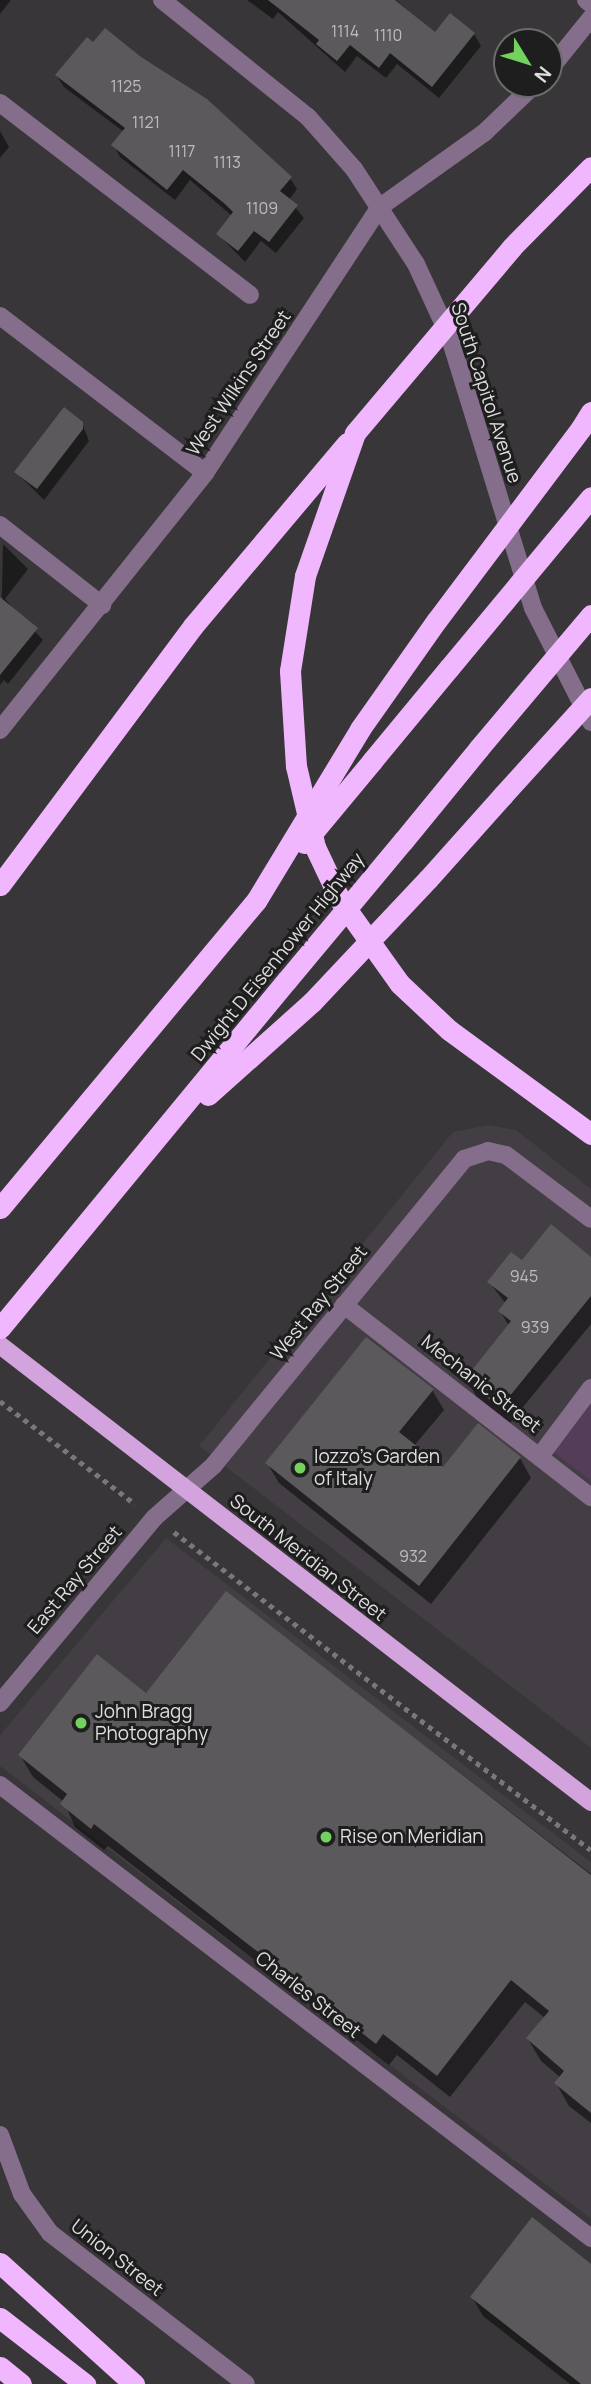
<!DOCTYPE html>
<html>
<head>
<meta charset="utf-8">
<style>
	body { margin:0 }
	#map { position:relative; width:591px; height:2384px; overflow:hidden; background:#383638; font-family:Manrope,sans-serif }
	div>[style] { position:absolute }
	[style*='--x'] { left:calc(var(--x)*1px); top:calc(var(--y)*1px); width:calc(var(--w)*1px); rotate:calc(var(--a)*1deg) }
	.built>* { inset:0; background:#433d44 }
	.green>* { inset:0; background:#533d58 }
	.shadow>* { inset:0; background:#0007 }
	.building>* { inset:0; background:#5b595c }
	.path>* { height:4.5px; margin-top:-2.25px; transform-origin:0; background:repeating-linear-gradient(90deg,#797779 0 5px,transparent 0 10px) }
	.minor>* { height:18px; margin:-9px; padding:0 9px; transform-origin:9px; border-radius:9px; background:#856e8b }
	.major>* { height:18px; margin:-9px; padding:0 9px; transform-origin:9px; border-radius:9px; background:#d3a3dd }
	.highway>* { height:21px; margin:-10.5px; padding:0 10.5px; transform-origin:10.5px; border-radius:10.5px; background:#f1b7fe }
	.highway-bridge>* { height:21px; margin:-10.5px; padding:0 10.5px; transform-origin:10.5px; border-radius:10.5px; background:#f1b7fe }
	.dots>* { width:19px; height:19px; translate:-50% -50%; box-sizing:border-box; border:4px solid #1f1e1f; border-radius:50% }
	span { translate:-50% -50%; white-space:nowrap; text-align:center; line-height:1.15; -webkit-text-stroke:6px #1f1e1f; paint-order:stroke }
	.number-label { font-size:16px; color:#bebdbe }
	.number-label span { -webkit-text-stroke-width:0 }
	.street-label { font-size:19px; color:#dfdedf }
	.poi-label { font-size:19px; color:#dfdedf }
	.left { translate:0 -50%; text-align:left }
	.north { position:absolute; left:493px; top:28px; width:70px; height:70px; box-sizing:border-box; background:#1f1e1f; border:2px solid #6c6b6c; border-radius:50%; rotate:128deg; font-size:19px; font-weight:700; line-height:28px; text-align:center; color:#dfdedf }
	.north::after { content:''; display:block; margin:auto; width:24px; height:32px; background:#73d25d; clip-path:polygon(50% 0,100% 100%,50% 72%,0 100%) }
</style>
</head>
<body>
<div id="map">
	<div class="built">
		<i style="clip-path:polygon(489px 1125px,516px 1130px,591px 1189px,591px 1748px,199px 1446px,453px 1132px)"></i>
		<i style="clip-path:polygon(166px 1538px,591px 1862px,591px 2219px,0 1766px,0 1735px)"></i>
	</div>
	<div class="green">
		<i style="clip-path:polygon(591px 1398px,591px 1481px,551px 1450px)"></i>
	</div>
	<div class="shadow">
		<i style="clip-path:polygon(0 0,11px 0,0 14px)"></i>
		<i style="clip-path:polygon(247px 0,396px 0,436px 34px,474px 34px,481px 46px,439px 98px,397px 64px,386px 78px,357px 56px,345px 72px,278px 12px,273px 19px)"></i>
		<i style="clip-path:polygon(57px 76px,290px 178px,297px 189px,289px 200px,304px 218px,276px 253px,261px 241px,245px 262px,218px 234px,232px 216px,190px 180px,175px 200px,120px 157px,114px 145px,124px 132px,64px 87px)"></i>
		<i style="clip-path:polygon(0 131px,9px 147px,0 158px)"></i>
		<i style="clip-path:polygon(82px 423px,89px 441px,44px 500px,16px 472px)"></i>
		<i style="clip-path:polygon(3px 544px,28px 569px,5px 599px,43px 640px,8px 684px,4px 680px,0 685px)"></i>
		<i style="clip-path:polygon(591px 1259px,591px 1324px,510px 1423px,476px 1396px,467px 1379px,509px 1326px,500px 1311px,506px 1304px,489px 1282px,522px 1263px)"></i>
		<i style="clip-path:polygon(432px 1390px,444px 1410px,414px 1446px,443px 1470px,478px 1426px,520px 1458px,531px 1478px,431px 1604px,279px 1483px,267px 1463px)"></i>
		<i style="clip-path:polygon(227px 1593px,591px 1874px,591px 2123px,569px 2106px,556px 2083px,561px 2078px,541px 2061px,528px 2039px,545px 2018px,525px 2002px,450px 2097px,397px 2055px,389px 2065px,108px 1846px,104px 1850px,75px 1827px,64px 1802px,33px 1777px,20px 1755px,147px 1696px)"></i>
		<i style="clip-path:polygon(591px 2266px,591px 2384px,570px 2384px,483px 2316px,472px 2297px)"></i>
	</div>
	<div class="building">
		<i style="clip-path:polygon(268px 0,395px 0,435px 32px,450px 13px,475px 33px,432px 87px,390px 53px,379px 68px,350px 45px,337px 61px,316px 44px,319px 40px)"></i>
		<i style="clip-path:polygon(105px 28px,141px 57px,207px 99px,292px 177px,280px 191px,298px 205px,269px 242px,254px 231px,238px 251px,216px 234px,233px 212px,225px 204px,183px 170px,167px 190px,111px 145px,125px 128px,55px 75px,87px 37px,93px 42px)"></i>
		<i style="clip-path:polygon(64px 407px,83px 422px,83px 429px,37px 489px,14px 472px)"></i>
		<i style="clip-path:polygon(0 597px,38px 628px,0 675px)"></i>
		<i style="clip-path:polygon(551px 1224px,591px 1257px,591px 1296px,500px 1408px,465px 1379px,511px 1321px,498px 1311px,508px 1298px,487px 1282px,511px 1252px,522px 1260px)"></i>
		<i style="clip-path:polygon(366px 1337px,434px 1389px,399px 1432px,443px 1467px,478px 1423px,521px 1457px,419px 1586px,265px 1463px)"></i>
		<i style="clip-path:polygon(226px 1591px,591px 1875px,591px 2113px,554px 2083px,564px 2071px,526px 2038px,549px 2011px,511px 1980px,437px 2076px,383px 2034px,376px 2044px,94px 1824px,91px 1829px,60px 1804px,67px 1794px,18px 1755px,97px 1654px,146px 1693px)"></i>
		<i style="clip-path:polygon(532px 2217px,591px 2264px,591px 2384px,581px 2384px,470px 2297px)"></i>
	</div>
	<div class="path">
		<i style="--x:0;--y:1401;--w:170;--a:37.3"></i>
		<i style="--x:174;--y:1532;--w:524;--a:37.33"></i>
	</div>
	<div class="minor">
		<i style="--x:162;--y:0;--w:187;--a:38.7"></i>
		<i style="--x:308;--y:117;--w:69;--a:48.5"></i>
		<i style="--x:354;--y:169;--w:113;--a:56.9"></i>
		<i style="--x:416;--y:264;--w:81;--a:65.3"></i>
		<i style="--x:450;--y:338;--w:282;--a:72.9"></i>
		<i style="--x:533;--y:608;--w:128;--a:63"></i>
		<i style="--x:586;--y:0;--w:6;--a:39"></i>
		<i style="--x:549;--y:70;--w:67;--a:-51.1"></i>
		<i style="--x:0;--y:103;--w:315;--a:37.5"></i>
		<i style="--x:0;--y:316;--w:258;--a:37.4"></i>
		<i style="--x:0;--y:525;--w:130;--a:38.1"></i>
		<i style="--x:0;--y:730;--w:329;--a:-51.4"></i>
		<i style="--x:205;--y:473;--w:318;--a:-56.7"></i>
		<i style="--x:380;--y:207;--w:129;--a:-35.5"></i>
		<i style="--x:485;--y:132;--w:69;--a:-43.8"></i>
		<i style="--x:344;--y:1305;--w:313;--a:37.9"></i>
		<i style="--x:540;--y:1456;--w:85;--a:-53.1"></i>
		<i style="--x:0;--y:1703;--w:241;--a:-50.2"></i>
		<i style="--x:154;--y:1518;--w:79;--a:-41.4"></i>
		<i style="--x:213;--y:1466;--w:397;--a:-50.7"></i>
		<i style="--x:464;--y:1159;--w:25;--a:-18"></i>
		<i style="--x:488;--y:1151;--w:18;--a:13"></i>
		<i style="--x:506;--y:1155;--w:106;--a:37"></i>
		<i style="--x:0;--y:1785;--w:745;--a:37.47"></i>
		<i style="--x:0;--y:2135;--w:63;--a:69.6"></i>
		<i style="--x:22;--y:2194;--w:48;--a:54.3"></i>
		<i style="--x:50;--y:2233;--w:247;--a:37.6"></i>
	</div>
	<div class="major">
		<i style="--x:0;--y:1345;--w:747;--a:37.71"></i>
	</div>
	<div class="highway">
		<i style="--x:512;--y:247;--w:112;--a:-45.4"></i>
		<i style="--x:581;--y:428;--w:19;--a:-58"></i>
		<i style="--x:355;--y:433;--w:151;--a:109.3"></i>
		<i style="--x:305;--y:576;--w:96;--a:99"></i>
		<i style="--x:290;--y:671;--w:95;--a:86.4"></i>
		<i style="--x:296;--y:766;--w:83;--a:76.8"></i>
		<i style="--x:315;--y:847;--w:59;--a:64.7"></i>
		<i style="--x:340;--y:900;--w:103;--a:54.5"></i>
		<i style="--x:400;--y:984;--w:67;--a:43.2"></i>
		<i style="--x:449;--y:1030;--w:176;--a:36.2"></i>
		<i style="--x:360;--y:729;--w:133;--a:-54.8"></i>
		<i style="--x:372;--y:761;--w:121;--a:-50.4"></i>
		<i style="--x:403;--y:841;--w:120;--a:-50.7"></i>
		<i style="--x:428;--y:879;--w:113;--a:-48.2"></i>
		<i style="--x:0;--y:885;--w:323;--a:-53.3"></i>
		<i style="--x:193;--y:626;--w:239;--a:-49.9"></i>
		<i style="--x:208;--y:1095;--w:140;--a:-41.8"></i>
		<i style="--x:0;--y:1208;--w:400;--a:-50.2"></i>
		<i style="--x:0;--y:1328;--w:451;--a:-50.5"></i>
		<i style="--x:0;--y:2263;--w:181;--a:42.1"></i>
		<i style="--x:0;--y:2318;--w:108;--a:37.8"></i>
		<i style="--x:0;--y:2367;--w:27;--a:39"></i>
	</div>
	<div class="highway-bridge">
		<i style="--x:355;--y:433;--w:243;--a:-49.8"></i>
		<i style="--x:437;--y:620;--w:240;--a:-53.1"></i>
		<i style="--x:449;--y:668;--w:222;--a:-50.3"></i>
		<i style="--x:479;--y:748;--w:174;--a:-49.9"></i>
		<i style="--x:503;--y:795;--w:131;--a:-47.8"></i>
		<i style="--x:304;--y:843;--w:107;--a:-50.3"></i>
		<i style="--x:256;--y:901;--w:201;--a:-58.8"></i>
		<i style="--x:287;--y:980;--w:181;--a:-50.2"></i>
		<i style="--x:312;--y:1002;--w:169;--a:-46.7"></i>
	</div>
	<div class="dots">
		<i style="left:300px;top:1468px;background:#73d25d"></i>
		<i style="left:81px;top:1723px;background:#73d25d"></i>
		<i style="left:326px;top:1837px;background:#73d25d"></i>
	</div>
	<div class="number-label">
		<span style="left:345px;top:31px">1114</span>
		<span style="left:388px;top:35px">1110</span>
		<span style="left:126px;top:86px">1125</span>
		<span style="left:146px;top:122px">1121</span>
		<span style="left:182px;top:151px">1117</span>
		<span style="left:227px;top:162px">1113</span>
		<span style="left:262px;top:208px">1109</span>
		<span style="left:524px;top:1276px">945</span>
		<span style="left:535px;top:1327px">939</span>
		<span style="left:413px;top:1556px">932</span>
	</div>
	<div class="street-label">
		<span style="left:239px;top:383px;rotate:-56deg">West Wilkins Street</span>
		<span style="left:486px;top:393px;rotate:72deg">South Capitol Avenue</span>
		<span style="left:278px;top:957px;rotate:-51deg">Dwight D Eisenhower Highway</span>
		<span style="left:319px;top:1303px;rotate:-51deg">West Ray Street</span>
		<span style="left:481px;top:1384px;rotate:38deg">Mechanic Street</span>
		<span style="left:308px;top:1558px;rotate:38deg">South Meridian Street</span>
		<span style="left:75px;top:1580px;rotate:-50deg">East Ray Street</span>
		<span style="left:308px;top:1995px;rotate:38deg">Charles Street</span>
		<span style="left:117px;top:2258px;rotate:38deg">Union Street</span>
	</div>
	<div class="poi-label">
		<span class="left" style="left:314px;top:1468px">Iozzo's Garden<br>of Italy</span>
		<span class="left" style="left:95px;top:1723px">John Bragg<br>Photography</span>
		<span class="left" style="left:340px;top:1837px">Rise on Meridian</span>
	</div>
	<div class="north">N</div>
</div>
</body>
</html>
